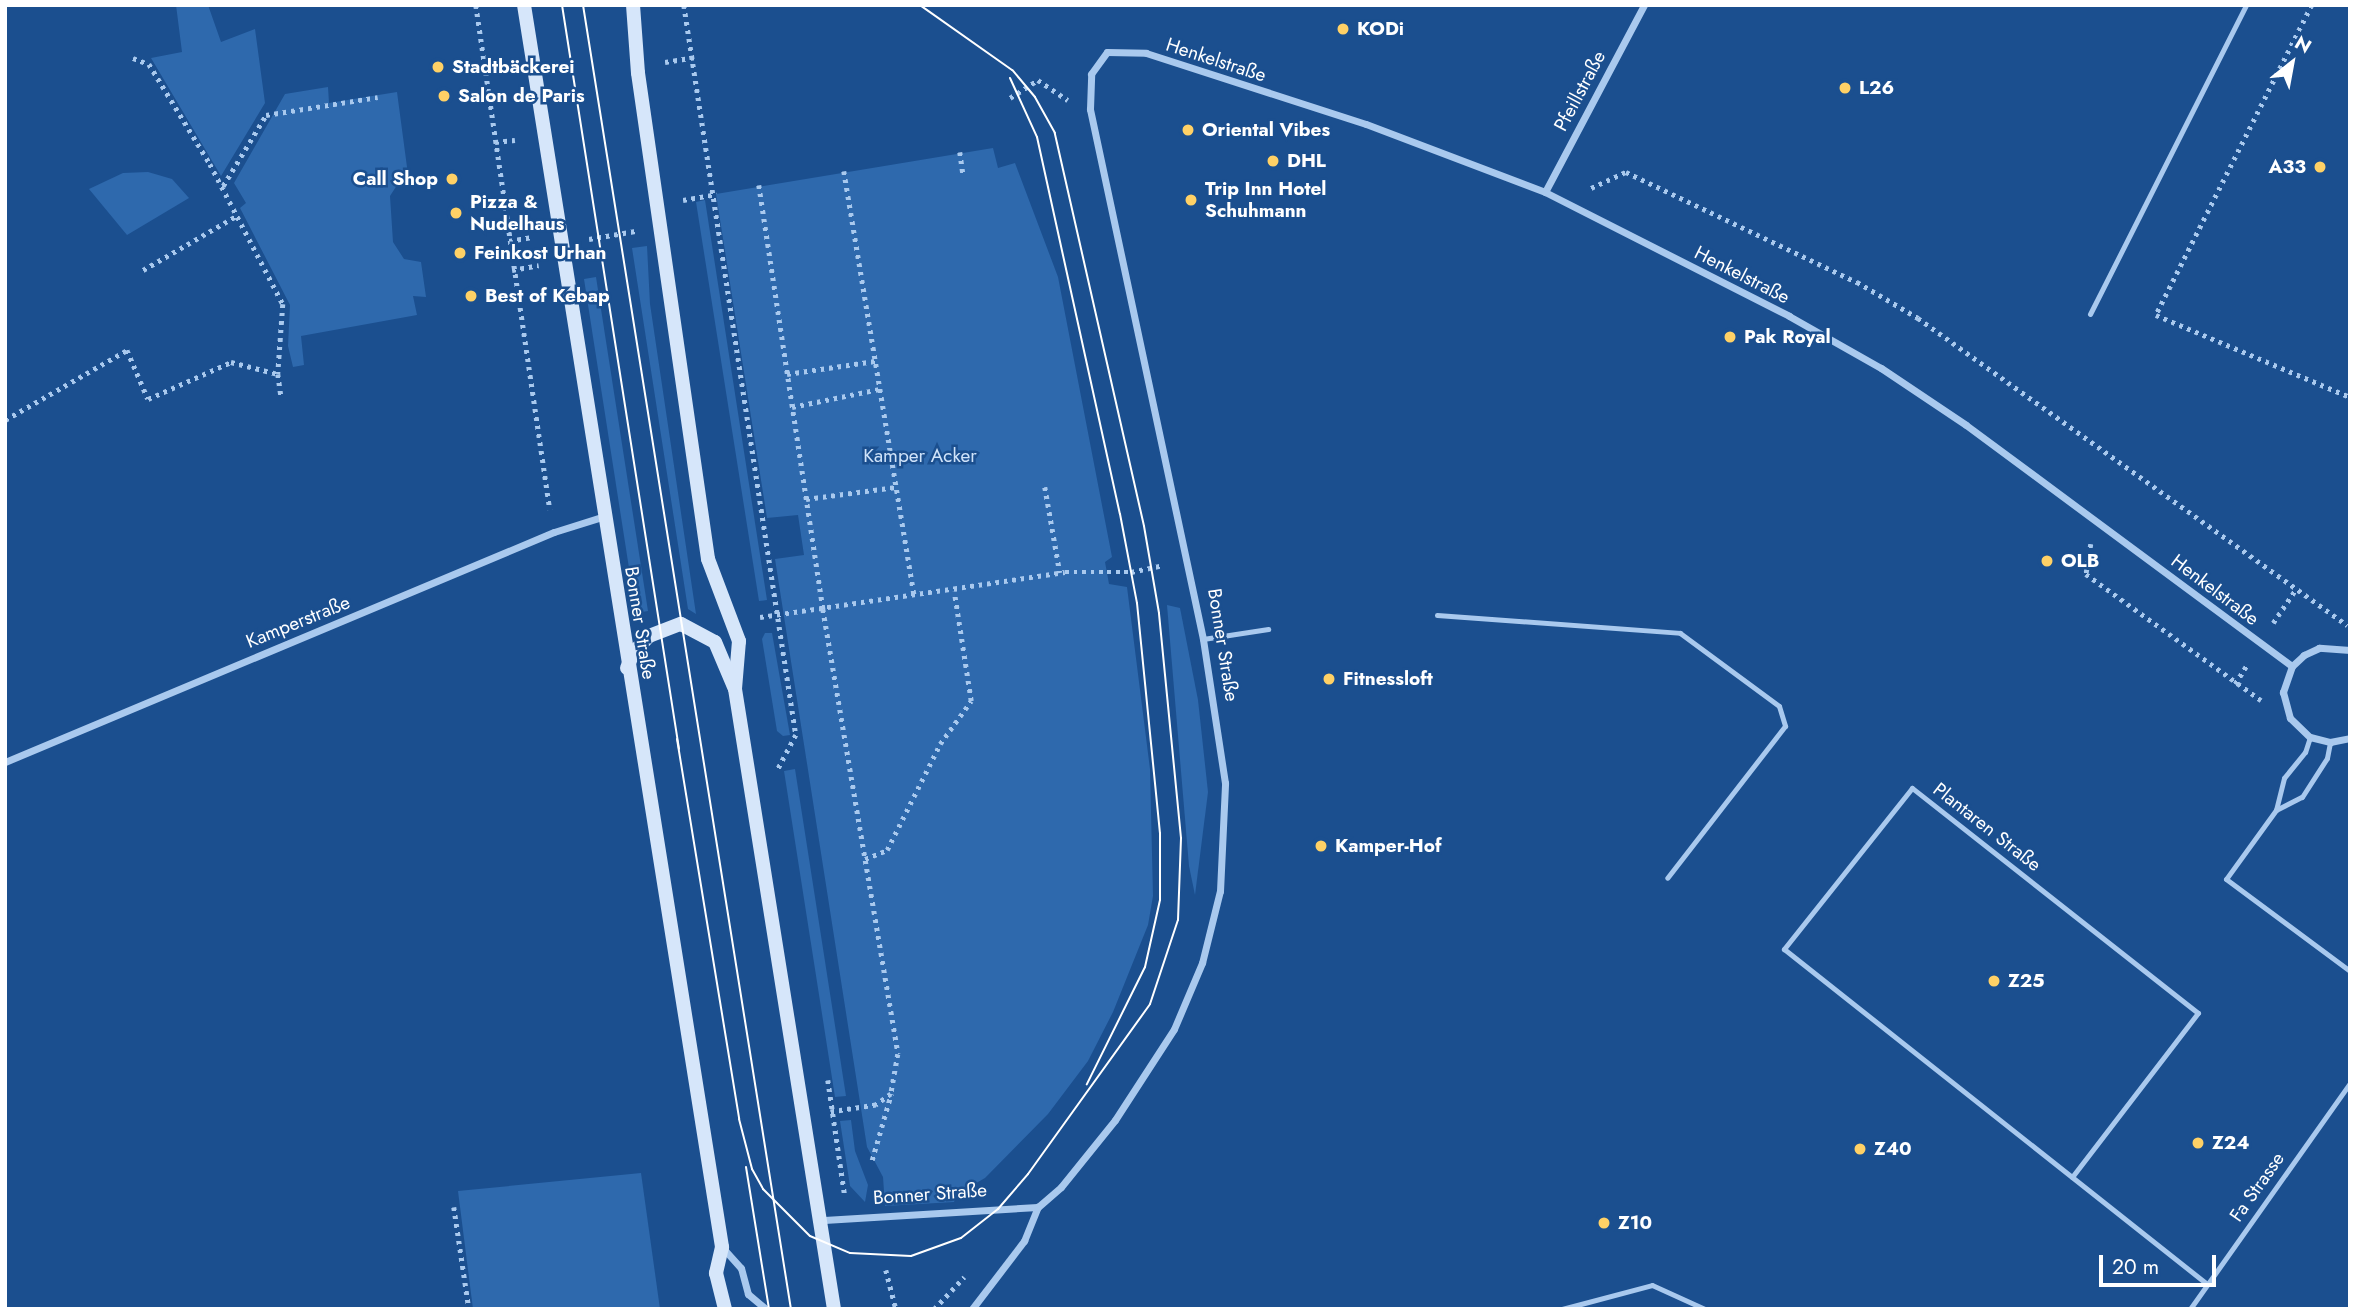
<!DOCTYPE html>
<html>
<head>
<meta charset="utf-8">
<style>
	body { margin:0 }
	#map { position:relative; width:2355px; height:1314px; overflow:hidden; background:#1b4f8f; font-family:Jost,sans-serif }
	div>[style] { position:absolute }
	[style*='--x'] { left:calc(var(--x)*1px); top:calc(var(--y)*1px); width:calc(var(--w)*1px); rotate:calc(var(--a)*1deg) }
	.green>* { inset:0; background:#2e69ad }
	.path>* { height:4.5px; margin-top:-2.25px; transform-origin:0; background:repeating-linear-gradient(90deg,#a9c9ee 0 3.5px,transparent 0 8.5px) }
	.service>* { height:5px; margin:-2.5px; padding:0 2.5px; transform-origin:2.5px; border-radius:2.5px; background:#a9c9ee }
	.minor>* { height:7px; margin:-3.5px; padding:0 3.5px; transform-origin:3.5px; border-radius:3.5px; background:#a9c9ee }
	.secondary>* { height:14px; margin:-7px; padding:0 7px; transform-origin:7px; border-radius:7px; background:#d6e6fa }
	.tram>* { height:2px; margin:-1px; padding:0 1px; transform-origin:1px; border-radius:1px; background:#fff }
	.dots>* { width:19px; height:19px; translate:-50% -50%; box-sizing:border-box; border:4px solid #1b4f8f; border-radius:50% }
	span { translate:-50% -50%; white-space:nowrap; text-align:center; line-height:1.15; -webkit-text-stroke:5px #1b4f8f; paint-order:stroke }
	.poi-label { font-size:19px; color:#fff; font-weight:700 }
	.left { translate:0 -50%; text-align:left }
	.right { translate:-100% -50%; text-align:right }
	.street-label { font-size:19px; color:#fff }
	.park-label { font-size:19px; color:#cfe3fa }
	.frame { position:absolute; inset:0; border:7px solid #fff; pointer-events:none }
	.north { position:absolute; left:2257px; top:28px; width:70px; height:70px; -webkit-text-stroke:5px #1b4f8f; paint-order:stroke; rotate:31deg; font-size:19px; font-weight:700; line-height:28px; text-align:center; color:#fff }
	.north::after { content:''; display:block; margin:auto; width:24px; height:32px; background:#fff; clip-path:polygon(50% 0,100% 100%,50% 72%,0 100%) }
	.scale { position:absolute; left:2099px; top:1255px; width:117px; height:32px; box-sizing:border-box; border:4px solid #fff; border-top:0; padding-left:9px; font-size:21px; line-height:24px; white-space:nowrap; color:#fff; -webkit-text-stroke:5px #1b4f8f; paint-order:stroke }
</style>
</head>
<body>
<div id="map">
	<div class="green">
		<i style="clip-path:polygon(176px 5px,208px 5px,221px 42px,255px 29px,265px 103px,221px 176px,151px 58px,182px 52px)"></i>
		<i style="clip-path:polygon(328px 87px,329px 103px,397px 92px,409px 182px,399px 182px,390px 196px,393px 242px,404px 259px,421px 262px,426px 297px,413px 296px,417px 315px,301px 336px,304px 365px,293px 367px,288px 346px,290px 305px,240px 208px,246px 203px,234px 183px,285px 94px)"></i>
		<i style="clip-path:polygon(993px 148px,998px 168px,1015px 163px,1058px 277px,1112px 557px,1105px 562px,1109px 584px,1127px 587px,1150px 769px,1153px 896px,1148px 925px,1113px 1012px,1088px 1061px,1048px 1114px,985px 1178px,957px 1194px,954px 1202px,885px 1206px,883px 1177px,867px 1147px,775px 559px,804px 555px,798px 515px,767px 518px,716px 194px)"></i>
		<i style="clip-path:polygon(148px 172px,172px 179px,189px 198px,127px 235px,89px 189px,123px 173px)"></i>
		<i style="clip-path:polygon(705px 200px,767px 600px,759px 601px,696px 202px)"></i>
		<i style="clip-path:polygon(647px 246px,650px 304px,696px 614px,688px 609px,632px 248px)"></i>
		<i style="clip-path:polygon(596px 277px,648px 611px,636px 613px,584px 279px)"></i>
		<i style="clip-path:polygon(1167px 605px,1180px 608px,1198px 700px,1208px 792px,1195px 895px,1189px 866px)"></i>
		<i style="clip-path:polygon(765px 633px,772px 633px,790px 735px,783px 736px,777px 731px,762px 639px)"></i>
		<i style="clip-path:polygon(795px 769px,846px 1096px,835px 1097px,784px 771px)"></i>
		<i style="clip-path:polygon(851px 1120px,855px 1151px,868px 1185px,865px 1202px,850px 1186px,840px 1121px)"></i>
		<i style="clip-path:polygon(641px 1173px,660px 1309px,473px 1309px,458px 1191px)"></i>
	</div>
	<div class="path">
		<i style="--x:476;--y:5;--w:510;--a:81.66"></i>
		<i style="--x:684;--y:5;--w:739;--a:81.28"></i>
		<i style="--x:796;--y:735;--w:41;--a:117.8"></i>
		<i style="--x:2312;--y:5;--w:347;--a:116.7"></i>
		<i style="--x:2156;--y:315;--w:211;--a:22.9"></i>
		<i style="--x:133;--y:58;--w:17;--a:21"></i>
		<i style="--x:149;--y:64;--w:117;--a:58.6"></i>
		<i style="--x:210;--y:164;--w:158;--a:62.5"></i>
		<i style="--x:283;--y:304;--w:70;--a:94.1"></i>
		<i style="--x:278;--y:374;--w:22;--a:82"></i>
		<i style="--x:665;--y:62;--w:33;--a:-9"></i>
		<i style="--x:1010;--y:98;--w:33;--a:-33"></i>
		<i style="--x:1038;--y:80;--w:36;--a:34"></i>
		<i style="--x:495;--y:142;--w:20;--a:-6"></i>
		<i style="--x:960;--y:152;--w:22;--a:82"></i>
		<i style="--x:844;--y:171;--w:431;--a:80.6"></i>
		<i style="--x:759;--y:185;--w:429;--a:81.4"></i>
		<i style="--x:823;--y:609;--w:451;--a:80.4"></i>
		<i style="--x:898;--y:1054;--w:41;--a:99.9"></i>
		<i style="--x:891;--y:1094;--w:19;--a:144"></i>
		<i style="--x:876;--y:1105;--w:46;--a:171.2"></i>
		<i style="--x:223;--y:186;--w:83;--a:-58.8"></i>
		<i style="--x:266;--y:115;--w:113;--a:-9.1"></i>
		<i style="--x:1591;--y:188;--w:38;--a:-25"></i>
		<i style="--x:1626;--y:172;--w:256;--a:25.5"></i>
		<i style="--x:1857;--y:282;--w:71;--a:30.5"></i>
		<i style="--x:1918;--y:318;--w:528;--a:35.59"></i>
		<i style="--x:683;--y:200;--w:34;--a:-10"></i>
		<i style="--x:589;--y:239;--w:47;--a:-9.9"></i>
		<i style="--x:509;--y:241;--w:22;--a:-10"></i>
		<i style="--x:143;--y:270;--w:110;--a:-30.1"></i>
		<i style="--x:512;--y:270;--w:27;--a:-10"></i>
		<i style="--x:787;--y:374;--w:89;--a:-8.4"></i>
		<i style="--x:792;--y:407;--w:90;--a:-11.6"></i>
		<i style="--x:5;--y:420;--w:141;--a:-29.8"></i>
		<i style="--x:127;--y:350;--w:53;--a:66.8"></i>
		<i style="--x:148;--y:399;--w:91;--a:-24"></i>
		<i style="--x:231;--y:362;--w:49;--a:14.3"></i>
		<i style="--x:1045;--y:487;--w:87;--a:80.1"></i>
		<i style="--x:806;--y:499;--w:91;--a:-7.6"></i>
		<i style="--x:2091;--y:544;--w:30;--a:99"></i>
		<i style="--x:2086;--y:574;--w:216;--a:35.8"></i>
		<i style="--x:760;--y:617;--w:308;--a:-8.4"></i>
		<i style="--x:1065;--y:572;--w:66;--a:0"></i>
		<i style="--x:1131;--y:572;--w:33;--a:-12"></i>
		<i style="--x:2273;--y:623;--w:41;--a:-55.9"></i>
		<i style="--x:2235;--y:684;--w:25;--a:-58"></i>
		<i style="--x:865;--y:859;--w:24;--a:-22"></i>
		<i style="--x:887;--y:850;--w:119;--a:-63.4"></i>
		<i style="--x:940;--y:744;--w:53;--a:-54.2"></i>
		<i style="--x:971;--y:701;--w:111;--a:-98.8"></i>
		<i style="--x:828;--y:1080;--w:117;--a:81.7"></i>
		<i style="--x:872;--y:1160;--w:69;--a:-73.9"></i>
		<i style="--x:454;--y:1207;--w:103;--a:81.6"></i>
		<i style="--x:886;--y:1270;--w:40;--a:75.6"></i>
		<i style="--x:934;--y:1309;--w:44;--a:-46.8"></i>
	</div>
	<div class="service">
		<i style="--x:2090;--y:314;--w:346;--a:-63.2"></i>
		<i style="--x:1437;--y:615;--w:244;--a:4.2"></i>
		<i style="--x:1680;--y:633;--w:123;--a:36.4"></i>
		<i style="--x:1779;--y:706;--w:21;--a:73"></i>
		<i style="--x:1785;--y:726;--w:192;--a:127.8"></i>
		<i style="--x:1203;--y:639;--w:66;--a:-8.7"></i>
		<i style="--x:2310;--y:737;--w:16;--a:108"></i>
		<i style="--x:2305;--y:752;--w:33;--a:129"></i>
		<i style="--x:2284;--y:778;--w:33;--a:104"></i>
		<i style="--x:2276;--y:810;--w:85;--a:125.9"></i>
		<i style="--x:2226;--y:879;--w:154;--a:36.6"></i>
		<i style="--x:2276;--y:810;--w:29;--a:-27"></i>
		<i style="--x:2302;--y:797;--w:46;--a:-57.3"></i>
		<i style="--x:2327;--y:758;--w:16;--a:-79"></i>
		<i style="--x:2072;--y:1177;--w:207;--a:-52.5"></i>
		<i style="--x:2198;--y:1013;--w:364;--a:-141.8"></i>
		<i style="--x:1912;--y:788;--w:206;--a:128.5"></i>
		<i style="--x:1784;--y:949;--w:540;--a:38.38"></i>
		<i style="--x:1562;--y:1309;--w:93;--a:-14.9"></i>
		<i style="--x:1652;--y:1285;--w:58;--a:24.4"></i>
		<i style="--x:2190;--y:1309;--w:277;--a:-54.7"></i>
	</div>
	<div class="minor">
		<i style="--x:1545;--y:192;--w:212;--a:-62.1"></i>
		<i style="--x:2350;--y:650;--w:31;--a:-176"></i>
		<i style="--x:2319;--y:648;--w:17;--a:155"></i>
		<i style="--x:2304;--y:655;--w:16;--a:137"></i>
		<i style="--x:2292;--y:666;--w:28;--a:109"></i>
		<i style="--x:2283;--y:692;--w:27;--a:75"></i>
		<i style="--x:2290;--y:718;--w:28;--a:44"></i>
		<i style="--x:2310;--y:737;--w:21;--a:14"></i>
		<i style="--x:2330;--y:742;--w:20;--a:-11"></i>
		<i style="--x:5;--y:762;--w:595;--a:-22.73"></i>
		<i style="--x:554;--y:532;--w:53;--a:-17.4"></i>
		<i style="--x:824;--y:1220;--w:214;--a:-3.5"></i>
		<i style="--x:722;--y:1247;--w:28;--a:48"></i>
		<i style="--x:741;--y:1268;--w:27;--a:75"></i>
		<i style="--x:748;--y:1294;--w:23;--a:40"></i>
		<i style="--x:972;--y:1309;--w:86;--a:-52.6"></i>
		<i style="--x:1024;--y:1241;--w:37;--a:-68"></i>
		<i style="--x:1038;--y:1207;--w:30;--a:-41"></i>
		<i style="--x:1061;--y:1187;--w:86;--a:-51.1"></i>
		<i style="--x:1115;--y:1120;--w:108;--a:-57"></i>
		<i style="--x:1174;--y:1029;--w:72;--a:-67"></i>
		<i style="--x:1202;--y:963;--w:74;--a:-76"></i>
		<i style="--x:1220;--y:891;--w:108;--a:-87.3"></i>
		<i style="--x:1225;--y:783;--w:146;--a:-98.7"></i>
		<i style="--x:1203;--y:639;--w:542;--a:-102.04"></i>
		<i style="--x:1090;--y:109;--w:35;--a:-88"></i>
		<i style="--x:1091;--y:74;--w:27;--a:-54"></i>
		<i style="--x:1107;--y:52;--w:39;--a:1"></i>
		<i style="--x:1146;--y:53;--w:231;--a:17.9"></i>
		<i style="--x:1366;--y:124;--w:191;--a:20.8"></i>
		<i style="--x:1545;--y:192;--w:274;--a:26.9"></i>
		<i style="--x:1789;--y:316;--w:106;--a:29.5"></i>
		<i style="--x:1881;--y:368;--w:102;--a:33.8"></i>
		<i style="--x:1966;--y:425;--w:405;--a:36.5"></i>
	</div>
	<div class="secondary">
		<i style="--x:524;--y:5;--w:1258;--a:80.94"></i>
		<i style="--x:722;--y:1247;--w:27;--a:103"></i>
		<i style="--x:716;--y:1273;--w:37;--a:76"></i>
		<i style="--x:633;--y:5;--w:68;--a:85.8"></i>
		<i style="--x:638;--y:73;--w:491;--a:81.8"></i>
		<i style="--x:708;--y:559;--w:88;--a:69.3"></i>
		<i style="--x:739;--y:641;--w:48;--a:94.8"></i>
		<i style="--x:735;--y:689;--w:628;--a:80.93"></i>
		<i style="--x:627;--y:668;--w:16;--a:-68"></i>
		<i style="--x:633;--y:653;--w:23;--a:-47"></i>
		<i style="--x:649;--y:636;--w:34;--a:-21"></i>
		<i style="--x:681;--y:624;--w:38;--a:28"></i>
		<i style="--x:715;--y:642;--w:49;--a:67.1"></i>
	</div>
	<div class="tram">
		<i style="--x:562;--y:5;--w:753;--a:81.06"></i>
		<i style="--x:583;--y:5;--w:1320;--a:80.94"></i>
		<i style="--x:1010;--y:78;--w:65;--a:65.4"></i>
		<i style="--x:1037;--y:137;--w:386;--a:77.6"></i>
		<i style="--x:1120;--y:514;--w:91;--a:79.2"></i>
		<i style="--x:1137;--y:603;--w:231;--a:84.3"></i>
		<i style="--x:1160;--y:833;--w:67;--a:90"></i>
		<i style="--x:1160;--y:900;--w:69;--a:102.6"></i>
		<i style="--x:1145;--y:967;--w:131;--a:116.4"></i>
		<i style="--x:677;--y:739;--w:385;--a:80.7"></i>
		<i style="--x:739;--y:1119;--w:52;--a:75.4"></i>
		<i style="--x:752;--y:1169;--w:23;--a:61"></i>
		<i style="--x:763;--y:1189;--w:66;--a:45"></i>
		<i style="--x:810;--y:1236;--w:43;--a:23"></i>
		<i style="--x:850;--y:1253;--w:61;--a:2.8"></i>
		<i style="--x:911;--y:1256;--w:53;--a:-19.8"></i>
		<i style="--x:961;--y:1238;--w:47;--a:-38.1"></i>
		<i style="--x:998;--y:1209;--w:46;--a:-49.4"></i>
		<i style="--x:1028;--y:1174;--w:209;--a:-54.3"></i>
		<i style="--x:1150;--y:1004;--w:89;--a:-71.6"></i>
		<i style="--x:1178;--y:920;--w:82;--a:-87.9"></i>
		<i style="--x:1181;--y:838;--w:226;--a:-95.6"></i>
		<i style="--x:1159;--y:613;--w:88;--a:-99.8"></i>
		<i style="--x:1144;--y:526;--w:403;--a:-102.8"></i>
		<i style="--x:1055;--y:133;--w:41;--a:-119.1"></i>
		<i style="--x:1035;--y:97;--w:35;--a:-130"></i>
		<i style="--x:1012;--y:70;--w:113;--a:-144.8"></i>
		<i style="--x:746;--y:1167;--w:144;--a:80.8"></i>
	</div>
	<div class="dots">
		<i style="left:1343px;top:29px;background:#ffd166"></i>
		<i style="left:438px;top:67px;background:#ffd166"></i>
		<i style="left:1845px;top:88px;background:#ffd166"></i>
		<i style="left:444px;top:96px;background:#ffd166"></i>
		<i style="left:1188px;top:130px;background:#ffd166"></i>
		<i style="left:1273px;top:161px;background:#ffd166"></i>
		<i style="left:2320px;top:167px;background:#ffd166"></i>
		<i style="left:452px;top:179px;background:#ffd166"></i>
		<i style="left:1191px;top:200px;background:#ffd166"></i>
		<i style="left:456px;top:213px;background:#ffd166"></i>
		<i style="left:460px;top:253px;background:#ffd166"></i>
		<i style="left:471px;top:296px;background:#ffd166"></i>
		<i style="left:1730px;top:337px;background:#ffd166"></i>
		<i style="left:2047px;top:561px;background:#ffd166"></i>
		<i style="left:1329px;top:679px;background:#ffd166"></i>
		<i style="left:1321px;top:846px;background:#ffd166"></i>
		<i style="left:1994px;top:981px;background:#ffd166"></i>
		<i style="left:2198px;top:1143px;background:#ffd166"></i>
		<i style="left:1860px;top:1149px;background:#ffd166"></i>
		<i style="left:1604px;top:1223px;background:#ffd166"></i>
	</div>
	<div class="poi-label">
		<span class="left" style="left:1357px;top:29px">KODi</span>
		<span class="left" style="left:452px;top:67px">Stadtbäckerei</span>
		<span class="left" style="left:1859px;top:88px">L26</span>
		<span class="left" style="left:458px;top:96px">Salon de Paris</span>
		<span class="left" style="left:1202px;top:130px">Oriental Vibes</span>
		<span class="left" style="left:1287px;top:161px">DHL</span>
		<span class="right" style="left:2306px;top:167px">A33</span>
		<span class="right" style="left:438px;top:179px">Call Shop</span>
		<span class="left" style="left:1205px;top:200px">Trip Inn Hotel<br>Schuhmann</span>
		<span class="left" style="left:470px;top:213px">Pizza &amp;<br>Nudelhaus</span>
		<span class="left" style="left:474px;top:253px">Feinkost Urhan</span>
		<span class="left" style="left:485px;top:296px">Best of Kebap</span>
		<span class="left" style="left:1744px;top:337px">Pak Royal</span>
		<span class="left" style="left:2061px;top:561px">OLB</span>
		<span class="left" style="left:1343px;top:679px">Fitnessloft</span>
		<span class="left" style="left:1335px;top:846px">Kamper-Hof</span>
		<span class="left" style="left:2008px;top:981px">Z25</span>
		<span class="left" style="left:2212px;top:1143px">Z24</span>
		<span class="left" style="left:1874px;top:1149px">Z40</span>
		<span class="left" style="left:1618px;top:1223px">Z10</span>
	</div>
	<div class="street-label">
		<span style="left:1216px;top:60px;rotate:18deg">Henkelstraße</span>
		<span style="left:1580px;top:91px;rotate:-62deg">Pfeillstraße</span>
		<span style="left:1742px;top:275px;rotate:27deg">Henkelstraße</span>
		<span style="left:2215px;top:590px;rotate:37deg">Henkelstraße</span>
		<span style="left:298px;top:622px;rotate:-22deg">Kamperstraße</span>
		<span style="left:640px;top:623px;rotate:81deg">Bonner Straße</span>
		<span style="left:1223px;top:645px;rotate:81deg">Bonner Straße</span>
		<span style="left:1987px;top:827px;rotate:38deg">Plantaren Straße</span>
		<span style="left:2257px;top:1187px;rotate:-55deg">Fa Strasse</span>
		<span style="left:930px;top:1194px;rotate:-4deg">Bonner Straße</span>
	</div>
	<div class="park-label">
		<span style="left:920px;top:456px">Kamper Acker</span>
	</div>
	<div class="frame"></div>
	<div class="north">N</div>
	<div class="scale">20 m</div>
</div>
</body>
</html>
